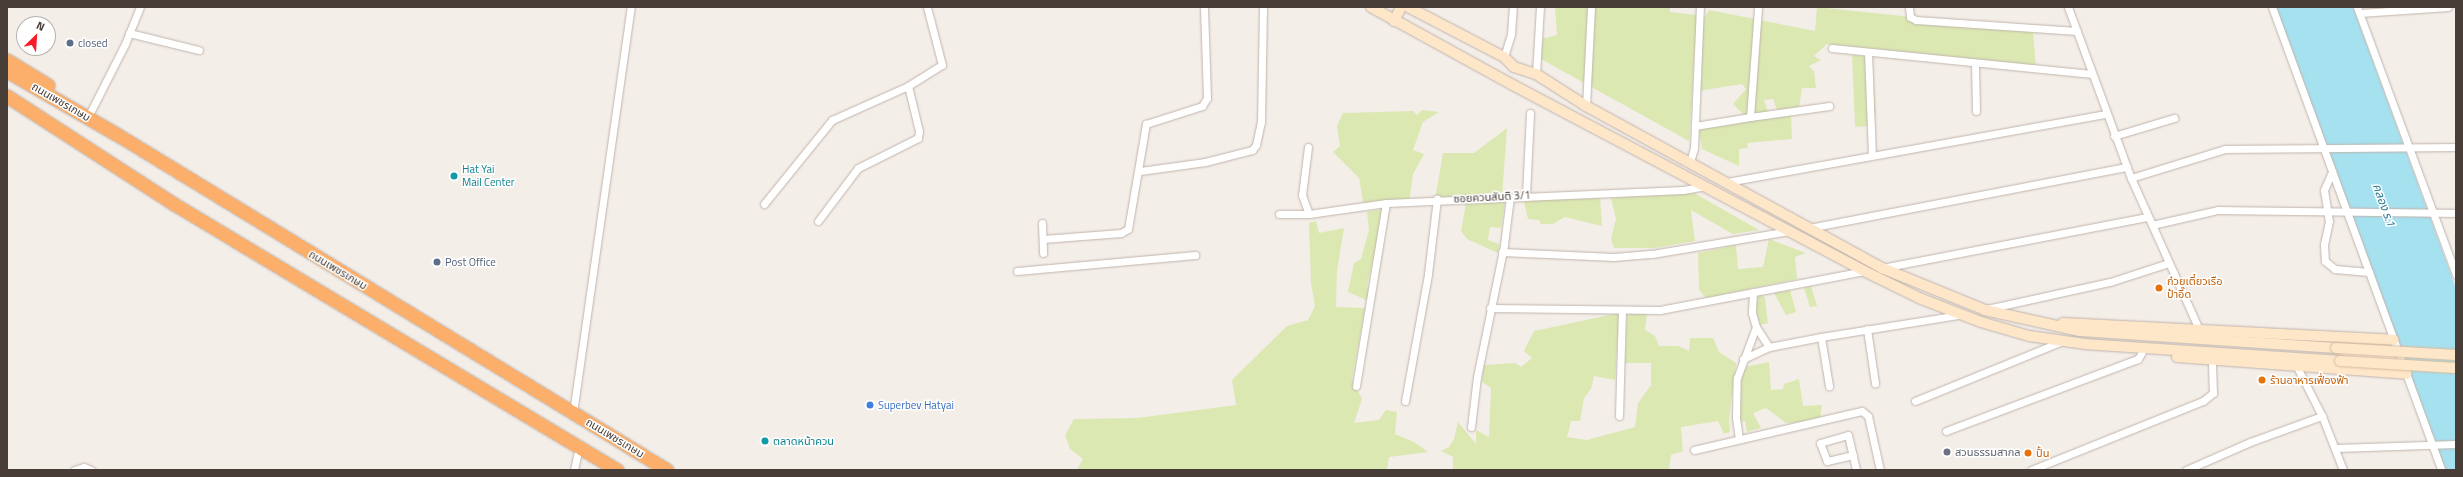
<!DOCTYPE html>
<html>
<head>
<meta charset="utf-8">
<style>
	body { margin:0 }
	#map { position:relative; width:2463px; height:477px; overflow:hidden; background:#f4eee9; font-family:"Titillium Web","Noto Sans Thai",sans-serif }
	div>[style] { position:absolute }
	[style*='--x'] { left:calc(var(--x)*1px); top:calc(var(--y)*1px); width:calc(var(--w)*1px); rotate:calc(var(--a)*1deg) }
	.green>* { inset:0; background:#dbe8b2 }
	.water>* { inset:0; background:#a6e1f0 }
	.roads { filter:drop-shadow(0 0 1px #c0b4ab) drop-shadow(0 0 1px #c0b4ab) }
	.street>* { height:7px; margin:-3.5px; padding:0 3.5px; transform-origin:3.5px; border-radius:3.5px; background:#fff }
	.secondary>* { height:10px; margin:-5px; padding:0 5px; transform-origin:5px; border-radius:5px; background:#fee6c9 }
	.highway>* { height:13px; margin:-6.5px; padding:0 6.5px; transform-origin:6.5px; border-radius:6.5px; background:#fcae6b }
	.bridges { filter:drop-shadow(0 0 1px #d7ba9b) drop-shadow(0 0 1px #d7ba9b) }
	.secondary-bridge>* { height:10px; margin:-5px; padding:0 5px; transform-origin:5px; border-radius:5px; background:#fee6c9 }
	.dots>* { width:11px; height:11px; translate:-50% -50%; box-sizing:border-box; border:2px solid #fff; border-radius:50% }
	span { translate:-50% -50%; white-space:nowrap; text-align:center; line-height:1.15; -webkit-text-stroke:3px #fff; paint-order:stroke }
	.service-label { font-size:11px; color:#4e5e75 }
	.left { translate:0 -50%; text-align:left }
	.street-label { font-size:11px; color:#483e37 }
	.culture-label { font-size:11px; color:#0d838f }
	.food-label { font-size:11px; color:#c56008 }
	.shop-label { font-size:11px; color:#366cbe }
	.worship-label { font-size:11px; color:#5b616d }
	.water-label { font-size:12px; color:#2a7c93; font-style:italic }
	.frame { position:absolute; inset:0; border:8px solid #483e37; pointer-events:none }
	.north { position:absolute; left:16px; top:16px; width:40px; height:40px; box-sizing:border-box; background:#fff; border:1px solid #b6b2af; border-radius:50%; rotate:25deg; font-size:11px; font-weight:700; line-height:16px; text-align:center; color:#483e37 }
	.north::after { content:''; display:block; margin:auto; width:14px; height:18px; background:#f81c28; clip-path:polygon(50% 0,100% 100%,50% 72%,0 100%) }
</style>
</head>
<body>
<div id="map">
	<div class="green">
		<i style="clip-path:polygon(1555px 7px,1670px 7px,1670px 12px,1697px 15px,1689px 141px,1539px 58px,1537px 40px,1557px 35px)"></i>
		<i style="clip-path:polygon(1817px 7px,2016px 28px,2033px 33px,2036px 66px,1827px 44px,1814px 56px,1821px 60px,1809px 66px,1814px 71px,1816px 88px,1802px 88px,1799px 108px,1777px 110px,1773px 99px,1764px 100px,1768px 112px,1744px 115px,1733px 104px,1746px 89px,1742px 84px,1698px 91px,1702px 22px,1709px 10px,1815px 31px)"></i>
		<i style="clip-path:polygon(1852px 55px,1872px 57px,1876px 116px,1871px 115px,1871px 126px,1855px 127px)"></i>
		<i style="clip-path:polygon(1422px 110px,1439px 112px,1423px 122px,1413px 150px,1424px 154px,1413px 174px,1409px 202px,1364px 207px,1359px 178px,1333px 152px,1340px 146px,1337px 126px,1343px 113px,1413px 111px,1417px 115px)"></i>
		<i style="clip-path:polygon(1791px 113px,1792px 139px,1747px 143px,1748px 148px,1739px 149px,1739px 166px,1702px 149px,1698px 123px)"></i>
		<i style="clip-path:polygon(1507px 128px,1502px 197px,1435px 200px,1443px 153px,1474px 153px)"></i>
		<i style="clip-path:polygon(1694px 193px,1759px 230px,1733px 234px,1691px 210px,1695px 241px,1655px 248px,1614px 248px,1611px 239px,1616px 219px,1611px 198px)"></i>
		<i style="clip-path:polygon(1600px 197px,1602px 226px,1565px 217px,1553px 224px,1541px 224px,1539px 220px,1528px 219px,1524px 202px,1548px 198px)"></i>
		<i style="clip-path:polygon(1505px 201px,1501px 228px,1490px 227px,1488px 240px,1499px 244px,1498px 253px,1467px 239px,1461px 231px,1466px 203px)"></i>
		<i style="clip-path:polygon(1385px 209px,1367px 286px,1371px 302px,1348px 292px,1354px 263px,1361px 259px,1369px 230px,1367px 212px)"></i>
		<i style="clip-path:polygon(1316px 221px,1319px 233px,1344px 228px,1337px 271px,1336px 307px,1365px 308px,1352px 380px,1362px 399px,1354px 423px,1379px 420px,1386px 410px,1397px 412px,1395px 434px,1414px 442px,1428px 452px,1389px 457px,1387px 470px,1077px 470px,1083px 459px,1070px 449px,1065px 435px,1074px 419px,1137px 418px,1236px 405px,1232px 380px,1287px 326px,1308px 320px,1315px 306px,1311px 283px,1309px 223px)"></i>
		<i style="clip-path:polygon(1769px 239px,1806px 253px,1795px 257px,1797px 279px,1706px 298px,1699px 290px,1698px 253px,1736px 245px,1738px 269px,1763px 267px)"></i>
		<i style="clip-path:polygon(1811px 286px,1817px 306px,1810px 307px,1804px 288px)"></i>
		<i style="clip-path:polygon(1790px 290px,1796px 312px,1786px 315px,1774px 293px)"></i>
		<i style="clip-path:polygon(1760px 294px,1765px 298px,1768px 323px,1760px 325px,1754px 303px)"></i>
		<i style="clip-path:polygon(1619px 313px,1615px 380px,1594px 376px,1591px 389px,1584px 398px,1580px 421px,1571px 421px,1567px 437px,1587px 440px,1635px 427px,1638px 403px,1651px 385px,1651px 363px,1625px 363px,1627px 313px,1647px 314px,1645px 330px,1655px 336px,1659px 346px,1678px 346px,1689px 351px,1690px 338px,1713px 338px,1719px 352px,1736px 363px,1729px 418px,1730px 432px,1724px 434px,1718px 421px,1681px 427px,1683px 451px,1671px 455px,1669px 470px,1453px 470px,1453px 457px,1441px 451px,1449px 447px,1454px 439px,1458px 422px,1476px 444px,1476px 430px,1489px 437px,1491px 388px,1482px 382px,1484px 365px,1515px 363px,1521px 367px,1532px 358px,1524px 351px,1534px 331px)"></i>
		<i style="clip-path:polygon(1769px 362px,1771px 390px,1783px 389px,1784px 384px,1799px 379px,1803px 406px,1822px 405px,1820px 421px,1786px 423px,1766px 408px,1753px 413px,1761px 428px,1747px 432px,1745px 421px,1739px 422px,1740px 407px,1735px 407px,1739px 368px)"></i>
	</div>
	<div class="water">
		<i style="clip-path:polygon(2274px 7px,2353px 7px,2456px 288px,2456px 470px,2443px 470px)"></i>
	</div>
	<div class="roads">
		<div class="street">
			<i style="--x:1909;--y:7;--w:10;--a:84"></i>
			<i style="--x:1910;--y:17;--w:7;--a:27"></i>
			<i style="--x:1916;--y:20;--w:161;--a:3.9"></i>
			<i style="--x:2068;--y:7;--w:182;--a:69.8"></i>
			<i style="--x:2131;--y:178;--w:166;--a:65.8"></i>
			<i style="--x:2272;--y:7;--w:493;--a:69.9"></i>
			<i style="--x:2357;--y:7;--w:285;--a:69.7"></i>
			<i style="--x:2360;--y:13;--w:88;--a:-3.9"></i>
			<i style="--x:129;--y:33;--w:72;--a:13.7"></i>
			<i style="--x:1832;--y:48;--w:261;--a:5.7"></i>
			<i style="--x:1868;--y:52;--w:103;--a:87.8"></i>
			<i style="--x:1504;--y:57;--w:24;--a:-73"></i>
			<i style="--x:1511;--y:34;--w:27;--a:-86"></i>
			<i style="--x:1975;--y:63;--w:48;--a:88.8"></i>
			<i style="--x:1536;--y:74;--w:67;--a:-86.6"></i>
			<i style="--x:1586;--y:106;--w:99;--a:-87.1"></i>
			<i style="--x:91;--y:111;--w:75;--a:-63.1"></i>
			<i style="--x:125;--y:44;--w:40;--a:-68"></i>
			<i style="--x:1750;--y:117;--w:80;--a:-7.9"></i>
			<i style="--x:1695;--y:126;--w:56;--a:-9.3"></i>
			<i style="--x:1750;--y:117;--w:110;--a:-85.8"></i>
			<i style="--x:2114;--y:136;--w:63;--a:-16.7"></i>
			<i style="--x:1308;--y:147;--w:48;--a:97.1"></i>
			<i style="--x:1302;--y:195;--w:20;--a:70"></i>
			<i style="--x:1690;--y:162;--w:15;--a:-74"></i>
			<i style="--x:1694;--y:148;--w:141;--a:-87.6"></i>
			<i style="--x:1140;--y:171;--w:66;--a:-7.9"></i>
			<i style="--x:1205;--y:162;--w:49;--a:-14.3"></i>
			<i style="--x:1252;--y:150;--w:6;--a:-51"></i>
			<i style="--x:1256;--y:145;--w:24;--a:-78"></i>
			<i style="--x:1261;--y:122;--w:115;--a:-89"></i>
			<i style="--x:2332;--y:172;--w:20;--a:114"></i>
			<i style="--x:2324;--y:190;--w:31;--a:81"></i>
			<i style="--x:2329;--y:221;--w:24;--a:102"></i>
			<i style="--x:2324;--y:244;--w:17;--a:87"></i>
			<i style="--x:2325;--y:261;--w:13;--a:39"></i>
			<i style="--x:2335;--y:269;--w:34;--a:5"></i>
			<i style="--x:2131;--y:178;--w:98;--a:-17.1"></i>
			<i style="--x:2225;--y:149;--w:231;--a:-0.5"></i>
			<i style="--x:1727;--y:182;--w:385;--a:-10.2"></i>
			<i style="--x:1526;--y:195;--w:82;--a:-87.2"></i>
			<i style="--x:764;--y:204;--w:108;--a:-51"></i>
			<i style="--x:832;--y:120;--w:83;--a:-24.1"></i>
			<i style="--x:908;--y:86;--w:40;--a:-32"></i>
			<i style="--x:942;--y:65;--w:60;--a:-104.5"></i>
			<i style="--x:1279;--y:214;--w:30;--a:0"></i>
			<i style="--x:1309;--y:214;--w:78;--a:-8.1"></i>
			<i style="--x:1386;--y:203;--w:297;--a:-2.5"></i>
			<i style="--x:1683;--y:190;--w:22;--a:-10"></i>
			<i style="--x:818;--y:221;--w:66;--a:-53"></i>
			<i style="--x:858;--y:168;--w:67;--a:-26.6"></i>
			<i style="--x:918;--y:138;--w:7;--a:-82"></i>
			<i style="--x:919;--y:131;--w:46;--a:-103.7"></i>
			<i style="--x:1042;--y:223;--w:30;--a:88"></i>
			<i style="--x:2152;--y:225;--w:68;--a:-12.8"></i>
			<i style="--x:2218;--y:210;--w:238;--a:0.7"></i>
			<i style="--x:1809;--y:228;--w:324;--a:-10.9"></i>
			<i style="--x:1043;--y:239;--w:78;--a:-4.4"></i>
			<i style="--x:1121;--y:233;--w:8;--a:-30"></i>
			<i style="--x:1128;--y:229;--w:107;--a:-80.3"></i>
			<i style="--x:1146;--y:124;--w:59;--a:-17.8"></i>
			<i style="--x:1202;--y:106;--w:9;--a:-58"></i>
			<i style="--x:1207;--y:98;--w:91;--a:-91.9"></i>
			<i style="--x:1502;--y:252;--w:112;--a:2.6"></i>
			<i style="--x:1614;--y:257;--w:38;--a:-5"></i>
			<i style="--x:1652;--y:254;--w:139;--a:-9.5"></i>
			<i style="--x:1882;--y:268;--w:271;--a:-10.9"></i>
			<i style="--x:1017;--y:271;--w:179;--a:-5.1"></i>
			<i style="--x:1753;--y:292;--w:21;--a:93"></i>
			<i style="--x:1752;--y:313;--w:15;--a:74"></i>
			<i style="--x:1756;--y:327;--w:24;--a:57"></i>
			<i style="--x:1490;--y:308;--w:170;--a:0.7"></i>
			<i style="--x:1660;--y:310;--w:208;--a:-10.8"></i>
			<i style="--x:1987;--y:309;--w:126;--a:-12.4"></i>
			<i style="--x:2110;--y:282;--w:62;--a:-17.9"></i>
			<i style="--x:1867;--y:329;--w:55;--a:81.6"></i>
			<i style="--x:1821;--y:337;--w:50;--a:80.7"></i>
			<i style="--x:1743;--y:359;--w:29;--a:-25"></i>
			<i style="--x:1769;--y:347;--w:53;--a:-10.9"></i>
			<i style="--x:1821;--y:337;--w:140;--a:-9.1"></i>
			<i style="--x:2297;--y:367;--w:55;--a:63"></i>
			<i style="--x:2322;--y:416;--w:58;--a:68.7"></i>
			<i style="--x:1356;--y:386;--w:185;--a:-80.7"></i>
			<i style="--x:1405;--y:401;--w:129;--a:-79.7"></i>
			<i style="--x:1428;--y:274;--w:76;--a:-83.2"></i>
			<i style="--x:1915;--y:401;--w:160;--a:-22.1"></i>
			<i style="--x:573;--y:413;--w:410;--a:-81.9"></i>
			<i style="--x:1619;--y:416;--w:106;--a:-88.4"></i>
			<i style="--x:1471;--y:427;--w:50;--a:-83.2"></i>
			<i style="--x:1477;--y:377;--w:135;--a:-78.4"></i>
			<i style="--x:1504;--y:245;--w:48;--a:-82.9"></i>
			<i style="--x:1946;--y:431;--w:205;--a:-20.6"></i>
			<i style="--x:2138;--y:359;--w:8;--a:-60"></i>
			<i style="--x:1739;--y:439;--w:22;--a:-98"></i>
			<i style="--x:1736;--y:417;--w:39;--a:-89"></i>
			<i style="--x:1737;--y:378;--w:54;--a:-69.6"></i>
			<i style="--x:2336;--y:448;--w:120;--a:-1.9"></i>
			<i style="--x:1694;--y:450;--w:172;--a:-13.1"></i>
			<i style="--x:1862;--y:411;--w:8;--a:40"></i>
			<i style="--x:1868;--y:416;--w:55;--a:77.5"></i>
			<i style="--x:1853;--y:455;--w:27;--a:167"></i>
			<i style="--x:1827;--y:461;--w:19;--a:-111"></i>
			<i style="--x:1820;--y:443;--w:29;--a:-16"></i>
			<i style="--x:1848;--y:435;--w:36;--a:77"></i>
			<i style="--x:74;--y:470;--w:10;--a:-17"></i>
			<i style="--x:84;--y:467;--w:8;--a:23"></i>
			<i style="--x:574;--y:470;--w:24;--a:-78"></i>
			<i style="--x:2031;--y:470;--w:185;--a:-21.9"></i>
			<i style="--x:2203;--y:401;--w:13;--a:-39"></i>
			<i style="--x:2213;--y:393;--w:32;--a:-92"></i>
			<i style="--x:2186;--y:470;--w:70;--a:-23.6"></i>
			<i style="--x:2250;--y:442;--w:77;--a:-19.9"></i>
		</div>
		<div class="secondary">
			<i style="--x:1371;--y:7;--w:160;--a:28.8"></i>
			<i style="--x:1511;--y:84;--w:399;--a:27.9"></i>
			<i style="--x:1864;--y:271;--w:61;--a:26.1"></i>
			<i style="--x:1919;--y:298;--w:66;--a:21.2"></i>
			<i style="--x:1981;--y:322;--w:50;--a:16.3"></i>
			<i style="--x:2029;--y:336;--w:57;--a:8.1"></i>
			<i style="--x:2085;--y:344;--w:256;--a:3.8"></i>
			<i style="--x:1408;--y:7;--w:108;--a:27.5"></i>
			<i style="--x:1504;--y:57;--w:14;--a:45"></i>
			<i style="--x:1514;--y:67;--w:23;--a:18"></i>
			<i style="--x:1536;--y:74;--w:59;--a:32.6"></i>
			<i style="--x:1586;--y:106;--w:337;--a:28.7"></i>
			<i style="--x:1882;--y:268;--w:111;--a:22.2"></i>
			<i style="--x:1985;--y:310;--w:97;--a:12.5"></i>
			<i style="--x:2080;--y:331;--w:257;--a:3.8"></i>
			<i style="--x:1394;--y:21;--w:16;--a:-63"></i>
			<i style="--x:2063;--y:323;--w:331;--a:2.9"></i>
			<i style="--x:2177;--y:357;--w:230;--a:4.2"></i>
		</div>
		<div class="highway">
			<i style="--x:7;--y:60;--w:48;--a:31.4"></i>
			<i style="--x:7;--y:71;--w:128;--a:30"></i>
			<i style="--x:118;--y:135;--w:643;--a:31.39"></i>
			<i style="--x:7;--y:96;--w:199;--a:32.9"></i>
			<i style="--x:174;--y:204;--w:517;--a:30.98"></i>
		</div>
	</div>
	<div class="bridges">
		<div class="secondary-bridge">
			<i style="--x:2336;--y:348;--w:120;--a:3.3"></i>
			<i style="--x:2340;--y:361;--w:116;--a:3.5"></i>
		</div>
	</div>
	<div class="dots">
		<i style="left:70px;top:43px;background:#5c6f8a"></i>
		<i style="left:454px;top:176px;background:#0f9aa8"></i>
		<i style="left:437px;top:262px;background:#5c6f8a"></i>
		<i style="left:2159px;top:288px;background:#e8710a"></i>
		<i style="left:2262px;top:380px;background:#e8710a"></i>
		<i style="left:870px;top:405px;background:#3f7fe0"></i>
		<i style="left:765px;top:441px;background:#0f9aa8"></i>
		<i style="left:1947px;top:452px;background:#6b7280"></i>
		<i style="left:2028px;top:453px;background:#e8710a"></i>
	</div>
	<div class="service-label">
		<span class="left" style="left:78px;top:43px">closed</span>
		<span class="left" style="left:445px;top:262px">Post Office</span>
	</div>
	<div class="street-label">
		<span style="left:61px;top:102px;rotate:30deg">ถนนเพชรเกษม</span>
		<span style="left:1492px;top:197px;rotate:-3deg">ซอยควนสันติ 3/1</span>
		<span style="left:338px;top:270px;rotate:31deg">ถนนเพชรเกษม</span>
		<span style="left:615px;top:438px;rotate:31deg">ถนนเพชรเกษม</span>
	</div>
	<div class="culture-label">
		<span class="left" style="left:462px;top:176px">Hat Yai<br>Mail Center</span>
		<span class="left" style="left:773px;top:441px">ตลาดหน้าควน</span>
	</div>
	<div class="food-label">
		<span class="left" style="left:2167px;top:288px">ก๋วยเตี๋ยวเรือ<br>ป้าอี๊ด</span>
		<span class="left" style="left:2270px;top:380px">ร้านอาหารเฟื่องฟ้า</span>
		<span class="left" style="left:2036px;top:453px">ปั้น</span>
	</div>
	<div class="shop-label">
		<span class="left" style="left:878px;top:405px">Superbev Hatyai</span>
	</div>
	<div class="worship-label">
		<span class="left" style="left:1955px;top:452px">สวนธรรมสากล</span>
	</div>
	<div class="water-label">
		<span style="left:2384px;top:205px;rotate:70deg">คลอง ร.1</span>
	</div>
	<div class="frame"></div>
	<div class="north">N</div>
</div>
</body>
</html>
